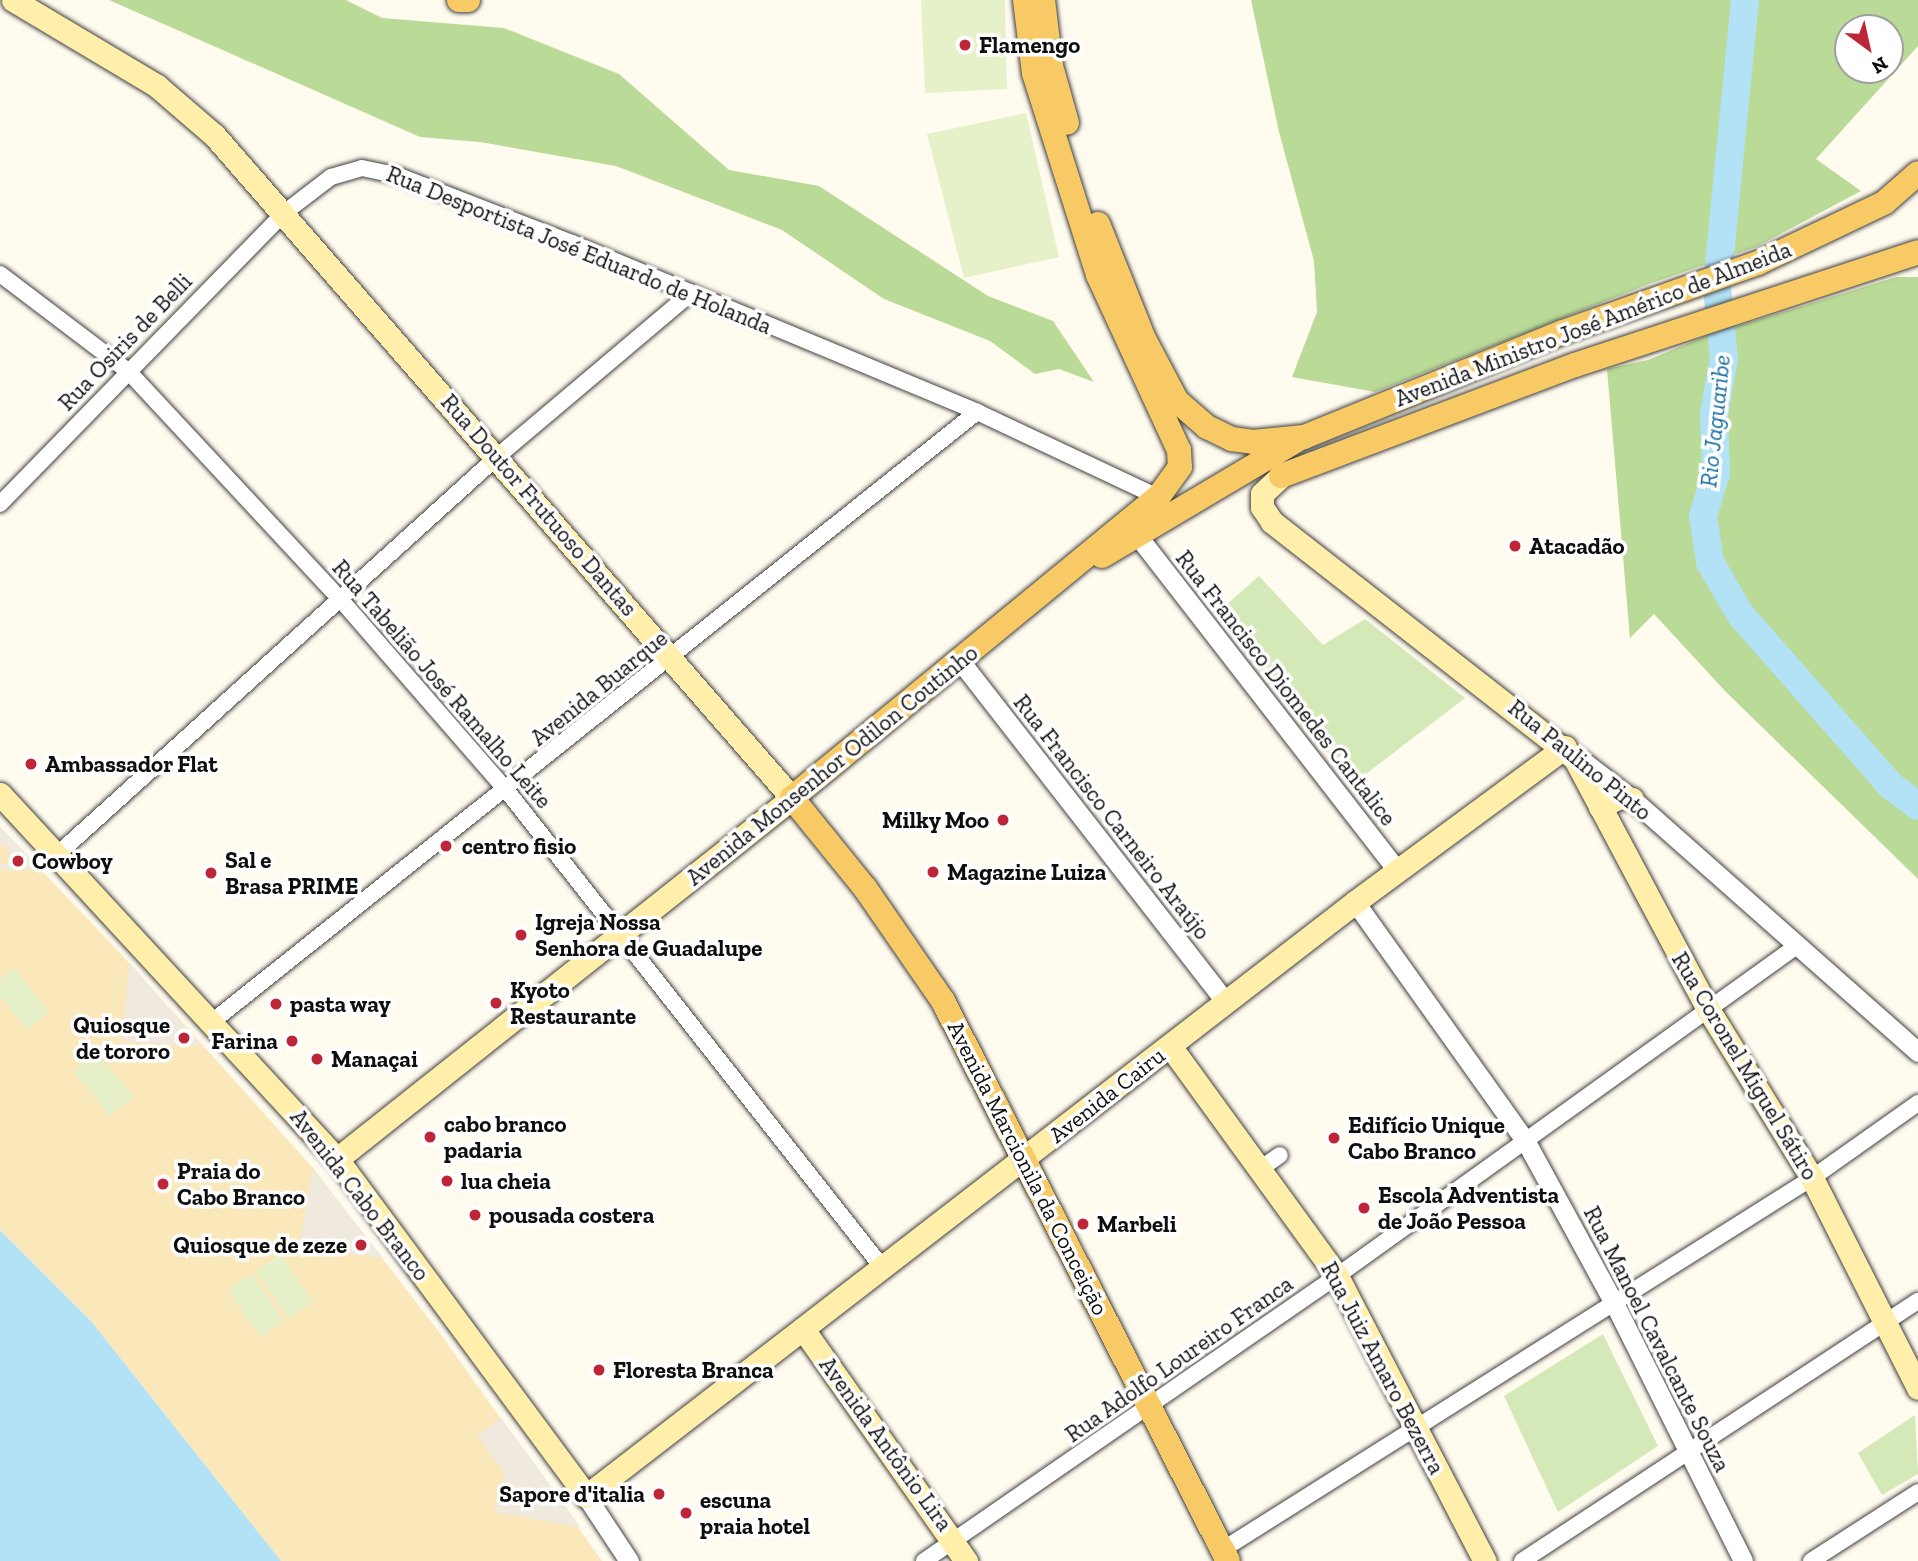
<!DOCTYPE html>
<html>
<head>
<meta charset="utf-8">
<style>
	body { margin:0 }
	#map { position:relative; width:1918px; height:1561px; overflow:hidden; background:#fffbef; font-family:"Zilla Slab",serif }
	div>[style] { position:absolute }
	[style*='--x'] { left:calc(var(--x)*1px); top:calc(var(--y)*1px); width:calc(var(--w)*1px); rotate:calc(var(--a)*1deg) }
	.green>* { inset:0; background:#d5e9b8 }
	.forest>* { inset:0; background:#bada97 }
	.sand>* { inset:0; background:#fae8bb }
	.pitch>* { inset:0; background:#e6f1ca }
	.plaza>* { inset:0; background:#efe9de }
	.water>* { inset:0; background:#b3e2f6 }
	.river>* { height:28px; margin:-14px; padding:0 14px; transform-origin:14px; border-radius:14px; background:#b3e2f6 }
	.roads { filter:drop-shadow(0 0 2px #414141) drop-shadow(0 0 2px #414141) }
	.minor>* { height:16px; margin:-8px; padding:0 8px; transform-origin:8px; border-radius:8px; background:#fff }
	.tertiary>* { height:19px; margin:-9.5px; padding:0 9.5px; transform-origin:9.5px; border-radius:9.5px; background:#fff }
	.secondary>* { height:23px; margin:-11.5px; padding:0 11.5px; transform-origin:11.5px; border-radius:11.5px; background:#ffefaa }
	.primary>* { height:24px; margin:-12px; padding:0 12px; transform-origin:12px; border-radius:12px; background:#f8ca65 }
	.dots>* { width:19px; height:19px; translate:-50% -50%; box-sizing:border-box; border:4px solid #fff; border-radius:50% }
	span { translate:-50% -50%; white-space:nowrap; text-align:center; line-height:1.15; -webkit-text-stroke:7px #fff; paint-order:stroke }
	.poi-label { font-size:23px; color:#0e0e0e; font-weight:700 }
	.left { translate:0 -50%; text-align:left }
	.right { translate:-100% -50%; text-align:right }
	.street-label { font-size:23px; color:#0e0e0e }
	.water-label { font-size:24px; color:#166ea0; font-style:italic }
	.north { position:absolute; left:1834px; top:14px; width:70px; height:70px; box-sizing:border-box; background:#fff; border:2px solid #9f9f9f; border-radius:50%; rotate:147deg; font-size:19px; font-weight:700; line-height:28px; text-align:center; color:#0e0e0e }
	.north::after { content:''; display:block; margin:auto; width:24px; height:32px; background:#be2537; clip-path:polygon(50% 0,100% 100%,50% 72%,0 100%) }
</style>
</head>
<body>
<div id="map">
	<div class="green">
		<i style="clip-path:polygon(1259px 576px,1323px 645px,1365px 619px,1465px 698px,1353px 784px,1216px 614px)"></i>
		<i style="clip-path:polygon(1603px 1334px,1658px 1446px,1558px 1512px,1504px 1396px)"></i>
		<i style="clip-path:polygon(1915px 1415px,1918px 1474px,1882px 1495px,1858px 1453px)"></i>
	</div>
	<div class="forest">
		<i style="clip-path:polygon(109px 0,346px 0,382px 18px,504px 28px,619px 74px,729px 170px,819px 186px,988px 296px,1053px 321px,1094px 382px,1059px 369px,1035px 374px,990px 341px,884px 299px,782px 230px,616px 166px,480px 142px,420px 137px)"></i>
		<i style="clip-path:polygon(evenodd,1251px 0,1918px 0,1918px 46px,1816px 159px,1861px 191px,1756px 247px,1649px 284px,1375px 392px,1292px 377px,1317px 312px,1314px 261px,1279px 132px,1251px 0,1848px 28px,1890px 28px,1890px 70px,1848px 70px,1848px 28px)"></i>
		<i style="clip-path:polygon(1896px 277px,1918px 277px,1918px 879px,1726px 692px,1654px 614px,1630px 638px,1607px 369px,1648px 360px,1706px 336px)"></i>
	</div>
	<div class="sand">
		<i style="clip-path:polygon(0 827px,122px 955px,313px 1168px,439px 1332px,602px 1561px,281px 1561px,91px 1321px,0 1230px)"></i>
	</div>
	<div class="pitch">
		<i style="clip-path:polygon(921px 0,1005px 0,1007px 89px,925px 93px)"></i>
		<i style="clip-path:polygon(1026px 113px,1059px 257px,964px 278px,927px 134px)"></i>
		<i style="clip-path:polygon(14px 968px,49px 1012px,27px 1030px,0 996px,0 979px)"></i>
		<i style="clip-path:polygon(97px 1053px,133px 1097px,110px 1116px,74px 1072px)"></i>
		<i style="clip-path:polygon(280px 1255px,313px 1302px,288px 1318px,256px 1272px)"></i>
		<i style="clip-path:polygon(252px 1274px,284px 1321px,260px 1337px,228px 1290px)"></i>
	</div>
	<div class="plaza">
		<i style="clip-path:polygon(0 827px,41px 869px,0 869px,0 864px,8px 864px,9px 846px,0 845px)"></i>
		<i style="clip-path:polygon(129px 962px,202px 1046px,123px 1042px)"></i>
		<i style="clip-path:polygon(313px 1168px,338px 1201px,383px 1258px,299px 1246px)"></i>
		<i style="clip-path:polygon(501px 1418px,565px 1505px,580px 1527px,494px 1512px,504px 1472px,477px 1436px)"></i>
	</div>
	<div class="water">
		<i style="clip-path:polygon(0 1230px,91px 1321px,281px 1561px,0 1561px)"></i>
	</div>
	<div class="river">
		<i style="--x:1745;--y:0;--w:289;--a:95.6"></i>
		<i style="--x:1717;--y:288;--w:71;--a:84.4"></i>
		<i style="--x:1724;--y:359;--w:56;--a:100.3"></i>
		<i style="--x:1714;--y:414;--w:59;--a:88.1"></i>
		<i style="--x:1716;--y:473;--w:45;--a:106.8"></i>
		<i style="--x:1703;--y:516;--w:47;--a:81.3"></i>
		<i style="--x:1710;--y:562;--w:60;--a:60"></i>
		<i style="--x:1740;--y:614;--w:227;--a:48.7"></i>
		<i style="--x:1890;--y:785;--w:35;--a:37"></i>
	</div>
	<div class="roads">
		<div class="minor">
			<i style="--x:0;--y:274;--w:161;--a:37.2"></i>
			<i style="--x:128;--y:371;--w:313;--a:47.1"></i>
			<i style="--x:341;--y:600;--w:253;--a:49"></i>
			<i style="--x:507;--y:791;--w:606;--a:51.77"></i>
			<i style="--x:0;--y:504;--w:407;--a:-45.7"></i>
			<i style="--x:284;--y:213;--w:59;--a:-37.5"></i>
			<i style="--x:331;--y:177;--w:32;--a:-16"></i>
			<i style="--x:362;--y:168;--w:38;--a:12"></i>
			<i style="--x:399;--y:176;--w:186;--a:21.2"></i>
			<i style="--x:572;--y:243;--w:439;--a:22.6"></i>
			<i style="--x:977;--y:412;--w:200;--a:25.2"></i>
			<i style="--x:59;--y:853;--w:592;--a:-42.12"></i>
			<i style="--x:498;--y:456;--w:253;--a:-40.2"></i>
			<i style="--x:213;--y:1021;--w:977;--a:-38.56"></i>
			<i style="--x:1260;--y:1169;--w:24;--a:-35"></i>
			<i style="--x:1222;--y:1550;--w:697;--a:-32.23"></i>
			<i style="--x:1812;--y:1178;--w:130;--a:-35.3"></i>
			<i style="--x:924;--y:1561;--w:502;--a:-34.61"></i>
			<i style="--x:1337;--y:1276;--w:568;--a:-35.68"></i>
			<i style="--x:1522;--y:1561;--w:474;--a:-33.3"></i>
			<i style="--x:1811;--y:1561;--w:127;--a:-32.8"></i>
		</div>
		<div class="tertiary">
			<i style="--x:1137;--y:535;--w:424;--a:52.2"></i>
			<i style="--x:961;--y:662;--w:432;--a:52.1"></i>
			<i style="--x:1575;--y:755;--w:72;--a:37.7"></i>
			<i style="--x:1632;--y:799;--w:382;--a:41.5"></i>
			<i style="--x:1355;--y:902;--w:292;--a:54.5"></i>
			<i style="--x:1525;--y:1140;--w:188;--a:61.4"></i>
			<i style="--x:1615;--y:1305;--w:286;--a:63.4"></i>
			<i style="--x:586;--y:1496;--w:78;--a:56.5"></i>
		</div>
		<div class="secondary">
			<i style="--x:13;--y:0;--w:168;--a:30.8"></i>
			<i style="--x:157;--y:86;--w:75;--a:40.7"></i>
			<i style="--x:214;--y:135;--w:880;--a:48.92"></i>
			<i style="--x:792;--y:798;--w:581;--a:141.57"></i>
			<i style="--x:1281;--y:476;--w:26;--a:137"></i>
			<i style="--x:1262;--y:494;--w:13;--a:90"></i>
			<i style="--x:1262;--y:507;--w:18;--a:56"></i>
			<i style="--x:1272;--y:522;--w:385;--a:38"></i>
			<i style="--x:1575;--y:759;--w:283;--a:62"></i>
			<i style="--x:1708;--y:1009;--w:198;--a:58.4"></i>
			<i style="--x:1812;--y:1178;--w:235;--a:63.2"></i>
			<i style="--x:0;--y:794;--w:497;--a:47.3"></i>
			<i style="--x:337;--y:1159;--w:419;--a:53.5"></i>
			<i style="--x:586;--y:1496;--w:972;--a:-37.68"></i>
			<i style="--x:1355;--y:902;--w:261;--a:-36.4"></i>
			<i style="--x:1600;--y:807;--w:22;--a:-27"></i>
			<i style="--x:1620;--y:797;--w:12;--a:9"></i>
			<i style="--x:1170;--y:1046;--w:284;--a:54"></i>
			<i style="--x:1337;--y:1276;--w:321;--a:62.6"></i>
			<i style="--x:803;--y:1329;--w:284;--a:54.9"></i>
		</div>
		<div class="primary">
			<i style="--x:459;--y:0;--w:9;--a:0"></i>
			<i style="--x:1025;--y:0;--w:74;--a:83"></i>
			<i style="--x:1034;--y:73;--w:212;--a:72.4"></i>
			<i style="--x:1098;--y:275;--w:193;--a:65.2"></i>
			<i style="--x:1179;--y:450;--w:17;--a:87"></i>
			<i style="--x:1180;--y:467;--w:37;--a:126"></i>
			<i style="--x:1158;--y:497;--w:474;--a:140.6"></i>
			<i style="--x:792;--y:798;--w:116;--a:51"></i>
			<i style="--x:865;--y:888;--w:137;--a:55.4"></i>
			<i style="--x:943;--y:1001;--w:628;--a:63.03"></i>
			<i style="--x:1043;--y:0;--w:66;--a:83.1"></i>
			<i style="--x:1051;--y:66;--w:59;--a:74.3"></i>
			<i style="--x:1098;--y:224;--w:124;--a:68.2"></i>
			<i style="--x:1144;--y:339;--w:70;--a:62"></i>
			<i style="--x:1177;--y:401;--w:40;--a:41"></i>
			<i style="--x:1207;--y:427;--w:28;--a:26"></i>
			<i style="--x:1232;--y:439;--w:21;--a:8"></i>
			<i style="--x:1253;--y:442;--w:51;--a:-5.6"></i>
			<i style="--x:1304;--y:437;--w:279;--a:-22.1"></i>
			<i style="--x:1563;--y:332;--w:207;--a:-19.5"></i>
			<i style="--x:1758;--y:263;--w:140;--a:-25.5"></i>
			<i style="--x:1884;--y:203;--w:45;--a:-41.4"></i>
			<i style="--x:1281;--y:476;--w:314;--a:-20.7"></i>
			<i style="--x:1575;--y:365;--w:361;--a:-18.2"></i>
			<i style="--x:1102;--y:556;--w:226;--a:-30.7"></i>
		</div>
	</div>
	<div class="dots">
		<i style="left:965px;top:45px;background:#be2537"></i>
		<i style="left:1515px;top:546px;background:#be2537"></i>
		<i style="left:31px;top:764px;background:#be2537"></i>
		<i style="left:1003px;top:820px;background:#be2537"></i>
		<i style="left:446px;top:846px;background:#be2537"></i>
		<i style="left:18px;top:861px;background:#be2537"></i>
		<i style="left:933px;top:872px;background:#be2537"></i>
		<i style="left:211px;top:873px;background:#be2537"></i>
		<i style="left:521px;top:935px;background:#be2537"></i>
		<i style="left:496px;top:1003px;background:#be2537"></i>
		<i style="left:276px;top:1004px;background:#be2537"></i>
		<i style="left:184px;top:1038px;background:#be2537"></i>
		<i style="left:292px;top:1041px;background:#be2537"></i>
		<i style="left:317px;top:1059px;background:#be2537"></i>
		<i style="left:430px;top:1137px;background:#be2537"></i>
		<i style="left:1334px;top:1138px;background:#be2537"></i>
		<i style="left:447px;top:1181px;background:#be2537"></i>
		<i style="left:163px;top:1184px;background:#be2537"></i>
		<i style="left:1364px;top:1208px;background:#be2537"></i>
		<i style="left:475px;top:1215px;background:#be2537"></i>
		<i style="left:1083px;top:1224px;background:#be2537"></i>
		<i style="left:361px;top:1245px;background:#be2537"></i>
		<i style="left:599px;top:1370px;background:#be2537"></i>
		<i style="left:659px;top:1494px;background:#be2537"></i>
		<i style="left:686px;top:1513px;background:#be2537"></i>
	</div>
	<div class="poi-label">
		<span class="left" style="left:979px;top:45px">Flamengo</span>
		<span class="left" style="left:1529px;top:546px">Atacadão</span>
		<span class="left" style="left:45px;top:764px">Ambassador Flat</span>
		<span class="right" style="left:989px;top:820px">Milky Moo</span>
		<span class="left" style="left:462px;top:846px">centro fisio</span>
		<span class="left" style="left:225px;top:873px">Sal e<br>Brasa PRIME</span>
		<span class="left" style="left:32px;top:861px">Cowboy</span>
		<span class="left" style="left:947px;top:872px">Magazine Luiza</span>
		<span class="left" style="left:535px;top:935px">Igreja Nossa<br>Senhora de Guadalupe</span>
		<span class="left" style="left:510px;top:1003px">Kyoto<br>Restaurante</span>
		<span class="left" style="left:290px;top:1004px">pasta way</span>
		<span class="right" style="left:170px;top:1038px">Quiosque<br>de tororo</span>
		<span class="right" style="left:278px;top:1041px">Farina</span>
		<span class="left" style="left:331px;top:1059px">Manaçai</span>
		<span class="left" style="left:444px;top:1137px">cabo branco<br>padaria</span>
		<span class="left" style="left:1348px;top:1138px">Edifício Unique<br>Cabo Branco</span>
		<span class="left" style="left:177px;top:1184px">Praia do<br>Cabo Branco</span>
		<span class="left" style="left:461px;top:1181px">lua cheia</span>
		<span class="left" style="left:1378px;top:1208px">Escola Adventista<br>de João Pessoa</span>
		<span class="left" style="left:489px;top:1215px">pousada costera</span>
		<span class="left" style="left:1097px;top:1224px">Marbeli</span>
		<span class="right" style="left:347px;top:1245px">Quiosque de zeze</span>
		<span class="left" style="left:613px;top:1370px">Floresta Branca</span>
		<span class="right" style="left:645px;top:1494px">Sapore d'italia</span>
		<span class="left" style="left:700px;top:1513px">escuna<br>praia hotel</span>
	</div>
	<div class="street-label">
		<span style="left:579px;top:250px;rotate:22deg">Rua Desportista José Eduardo de Holanda</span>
		<span style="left:1593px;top:324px;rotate:-21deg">Avenida Ministro José Américo de Almeida</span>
		<span style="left:125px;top:342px;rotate:-46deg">Rua Osiris de Belli</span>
		<span style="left:539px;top:505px;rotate:49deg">Rua Doutor Frutuoso Dantas</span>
		<span style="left:442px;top:684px;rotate:49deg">Rua Tabelião José Ramalho Leite</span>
		<span style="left:599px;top:688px;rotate:-39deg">Avenida Buarque</span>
		<span style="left:1286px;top:688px;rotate:52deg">Rua Francisco Diomedes Cantalice</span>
		<span style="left:1580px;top:760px;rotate:39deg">Rua Paulino Pinto</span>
		<span style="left:832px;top:765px;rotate:-39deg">Avenida Monsenhor Odilon Coutinho</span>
		<span style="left:1112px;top:817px;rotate:52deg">Rua Francisco Carneiro Araújo</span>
		<span style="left:1745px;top:1066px;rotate:59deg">Rua Coronel Miguel Sátiro</span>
		<span style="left:1107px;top:1095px;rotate:-38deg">Avenida Cairu</span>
		<span style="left:1028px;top:1168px;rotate:63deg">Avenida Marcionila da Conceição</span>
		<span style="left:360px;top:1195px;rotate:52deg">Avenida Cabo Branco</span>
		<span style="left:1657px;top:1339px;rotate:63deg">Rua Manoel Cavalcante Souza</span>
		<span style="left:1179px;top:1359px;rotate:-35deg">Rua Adolfo Loureiro Franca</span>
		<span style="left:1383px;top:1368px;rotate:62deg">Rua Juiz Amaro Bezerra</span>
		<span style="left:886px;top:1444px;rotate:54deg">Avenida Antônio Lira</span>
	</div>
	<div class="water-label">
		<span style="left:1715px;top:421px;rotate:-84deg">Rio Jaguaribe</span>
	</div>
	<div class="north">N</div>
</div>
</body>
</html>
